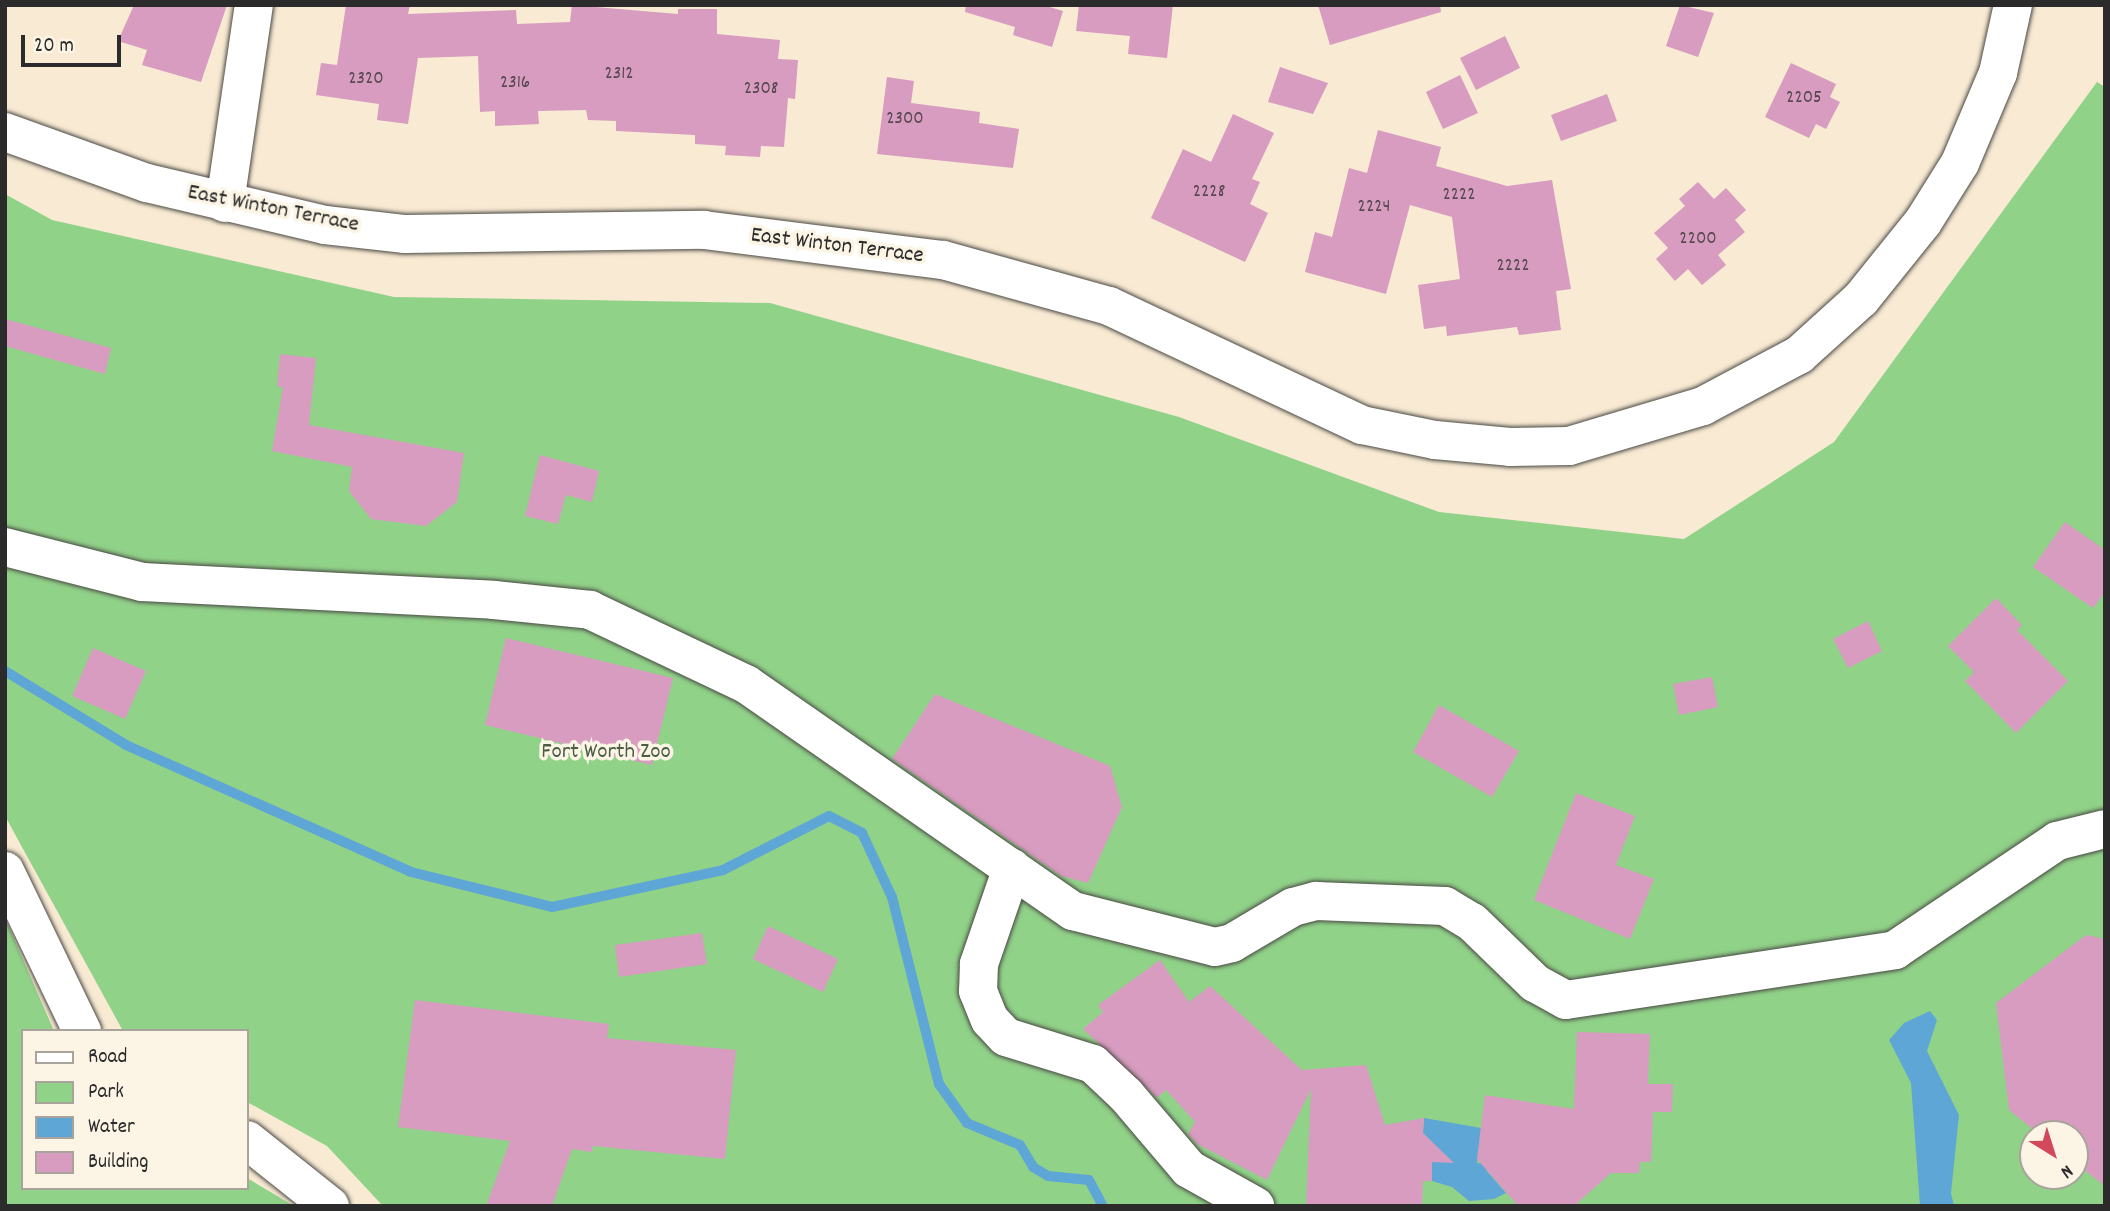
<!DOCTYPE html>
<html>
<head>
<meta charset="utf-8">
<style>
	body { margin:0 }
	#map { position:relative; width:2110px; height:1211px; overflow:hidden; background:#f8ead3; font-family:Dekko,sans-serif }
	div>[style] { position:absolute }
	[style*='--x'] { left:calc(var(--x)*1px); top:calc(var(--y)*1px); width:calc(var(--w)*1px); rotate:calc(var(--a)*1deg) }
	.green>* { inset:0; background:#91d289 }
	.water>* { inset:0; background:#5ea6d5 }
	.stream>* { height:10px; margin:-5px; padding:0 5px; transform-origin:5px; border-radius:5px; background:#5ea6d5 }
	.building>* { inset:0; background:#d79cbf }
	.roads { filter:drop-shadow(0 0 2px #4a4844) drop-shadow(0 0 2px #4a4844) }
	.minor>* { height:38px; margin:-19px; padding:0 19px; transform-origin:19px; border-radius:19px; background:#fff }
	span { translate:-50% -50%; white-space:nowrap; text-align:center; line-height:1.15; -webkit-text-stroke:7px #fcf5e5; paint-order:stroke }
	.number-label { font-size:19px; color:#564750 }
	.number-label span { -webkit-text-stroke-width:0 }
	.street-label { font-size:23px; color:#2b2b2b }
	.park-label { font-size:23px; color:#4a5d47 }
	.frame { position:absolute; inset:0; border:7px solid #2b2b2b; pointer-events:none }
	.legend { position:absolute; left:21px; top:1029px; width:228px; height:161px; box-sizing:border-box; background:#fcf5e5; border:2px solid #a8a49b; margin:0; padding:9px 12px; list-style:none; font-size:21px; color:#2b2b2b }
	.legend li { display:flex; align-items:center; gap:14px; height:35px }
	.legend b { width:35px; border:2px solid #a8a49b }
	.north { position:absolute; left:2019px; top:1120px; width:70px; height:70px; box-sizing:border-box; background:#fcf5e5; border:2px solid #a8a49b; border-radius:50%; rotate:142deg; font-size:19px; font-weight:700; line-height:28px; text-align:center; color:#2b2b2b }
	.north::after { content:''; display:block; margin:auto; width:24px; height:32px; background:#d1495b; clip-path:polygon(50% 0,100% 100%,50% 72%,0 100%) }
	.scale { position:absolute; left:21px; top:35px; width:100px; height:32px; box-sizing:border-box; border:4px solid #2b2b2b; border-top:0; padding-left:9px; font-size:21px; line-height:24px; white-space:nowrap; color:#2b2b2b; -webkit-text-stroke:5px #fcf5e5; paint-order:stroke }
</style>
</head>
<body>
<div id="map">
	<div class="green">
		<i style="clip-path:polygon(evenodd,2097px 82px,2105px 87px,2105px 1206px,383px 1206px,327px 1146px,247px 1102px,247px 1031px,123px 1031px,5px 816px,5px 194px,52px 220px,394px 297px,770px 303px,1179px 417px,1439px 512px,1684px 539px,1834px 442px,2097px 82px,2033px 1134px,2075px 1134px,2075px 1176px,2033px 1176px,2033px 1134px)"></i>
		<i style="clip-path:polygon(5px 918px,54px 1031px,23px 1031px,23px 1188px,247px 1188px,247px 1178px,294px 1206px,5px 1206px)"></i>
	</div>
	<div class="water">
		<i style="clip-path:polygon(1930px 1011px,1937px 1020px,1927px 1051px,1959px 1115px,1951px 1193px,1954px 1206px,1920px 1206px,1911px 1083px,1889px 1040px,1904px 1023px)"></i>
		<i style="clip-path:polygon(1424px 1118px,1481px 1128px,1477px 1163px,1487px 1164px,1486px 1170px,1506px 1193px,1494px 1199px,1469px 1201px,1452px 1187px,1432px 1181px,1432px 1142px,1423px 1133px)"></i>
	</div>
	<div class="stream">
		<i style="--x:5;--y:671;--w:142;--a:31.4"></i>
		<i style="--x:126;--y:745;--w:312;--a:24"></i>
		<i style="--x:411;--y:872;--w:145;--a:13.9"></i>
		<i style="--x:552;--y:907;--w:175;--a:-12.2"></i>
		<i style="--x:723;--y:870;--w:119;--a:-27"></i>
		<i style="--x:829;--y:816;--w:37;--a:27"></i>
		<i style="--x:862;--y:833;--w:71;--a:64.9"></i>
		<i style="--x:892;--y:897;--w:193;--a:75.9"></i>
		<i style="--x:939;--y:1084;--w:48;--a:54.3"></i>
		<i style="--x:967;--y:1123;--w:57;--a:22.5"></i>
		<i style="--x:1020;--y:1145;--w:26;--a:59"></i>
		<i style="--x:1033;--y:1167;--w:17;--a:31"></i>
		<i style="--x:1048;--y:1176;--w:41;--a:5.6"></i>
		<i style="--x:1089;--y:1180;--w:30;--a:62"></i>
	</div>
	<div class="building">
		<i style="clip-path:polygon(134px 5px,227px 5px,201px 82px,142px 65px,147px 50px,118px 41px)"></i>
		<i style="clip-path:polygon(346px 5px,410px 5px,408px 14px,516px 10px,517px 24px,570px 22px,572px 5px,678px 14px,678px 9px,717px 9px,717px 34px,780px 40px,778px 59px,798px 60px,795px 99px,788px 98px,784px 147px,761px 146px,760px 157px,725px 155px,726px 146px,695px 144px,695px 135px,616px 131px,616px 121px,588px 120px,586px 110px,538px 111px,539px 124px,495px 126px,495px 111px,480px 112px,478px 56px,418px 58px,408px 124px,377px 120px,379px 104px,316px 95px,321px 63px,337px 65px)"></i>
		<i style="clip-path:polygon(966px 5px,1043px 5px,1063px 11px,1052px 47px,1013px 35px,1015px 27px,965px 12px)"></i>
		<i style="clip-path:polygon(1079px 5px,1173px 5px,1167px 58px,1128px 54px,1130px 36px,1076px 31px)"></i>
		<i style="clip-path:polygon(1318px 5px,1440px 5px,1441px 12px,1330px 45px)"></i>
		<i style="clip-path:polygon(1680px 5px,1714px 13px,1698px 57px,1666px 46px)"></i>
		<i style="clip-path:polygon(1505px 36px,1520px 68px,1476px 90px,1460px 58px)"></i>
		<i style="clip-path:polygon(1791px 63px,1836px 84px,1830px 97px,1840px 102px,1826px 129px,1816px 124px,1809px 138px,1765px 117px)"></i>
		<i style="clip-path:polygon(1280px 67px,1328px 83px,1313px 114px,1268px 102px)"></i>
		<i style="clip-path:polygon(1460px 75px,1478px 113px,1443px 129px,1426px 92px)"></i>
		<i style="clip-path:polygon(887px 77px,914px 81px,911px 103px,980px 112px,979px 123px,1019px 129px,1013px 168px,877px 154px)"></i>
		<i style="clip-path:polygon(1607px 94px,1617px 121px,1561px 141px,1551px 115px)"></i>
		<i style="clip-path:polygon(1233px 114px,1274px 133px,1252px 179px,1260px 182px,1250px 204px,1268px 213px,1245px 262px,1151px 218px,1183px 149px,1211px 162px)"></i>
		<i style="clip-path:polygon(1378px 130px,1441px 147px,1436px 166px,1507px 186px,1552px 180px,1571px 289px,1556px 291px,1561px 330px,1519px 335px,1517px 327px,1447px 336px,1446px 326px,1424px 329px,1418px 285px,1460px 279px,1452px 217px,1410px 205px,1386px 294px,1305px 272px,1315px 232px,1332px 237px,1349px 168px,1367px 173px)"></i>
		<i style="clip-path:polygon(1698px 182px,1714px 199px,1726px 188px,1746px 210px,1735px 220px,1745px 232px,1718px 255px,1726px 265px,1702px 285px,1688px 269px,1675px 281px,1656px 259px,1668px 248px,1654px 233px,1685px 206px,1679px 199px)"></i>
		<i style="clip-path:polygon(5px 319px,111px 348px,105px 374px,5px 346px)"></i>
		<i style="clip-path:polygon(280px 354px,316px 358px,309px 425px,464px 453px,457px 502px,426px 526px,371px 519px,349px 491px,352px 467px,272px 451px,283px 387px,277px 387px)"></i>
		<i style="clip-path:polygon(540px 455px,599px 471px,592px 502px,566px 495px,558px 524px,525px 516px)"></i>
		<i style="clip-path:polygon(2065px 522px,2105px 550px,2105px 592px,2093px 608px,2033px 567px)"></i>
		<i style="clip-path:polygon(1996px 598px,2022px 625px,2017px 630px,2068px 681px,2016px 733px,1965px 681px,1974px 672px,1948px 646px)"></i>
		<i style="clip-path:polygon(1868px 621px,1882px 651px,1848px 668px,1833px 639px)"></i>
		<i style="clip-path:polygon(506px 638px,673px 678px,652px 765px,485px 725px)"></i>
		<i style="clip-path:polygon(93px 648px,146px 671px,125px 719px,72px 696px)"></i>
		<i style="clip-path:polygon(1712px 677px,1718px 707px,1679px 715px,1673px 684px)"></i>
		<i style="clip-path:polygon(935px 694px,1110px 766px,1122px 807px,1088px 883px,1061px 876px,892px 759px)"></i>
		<i style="clip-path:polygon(1439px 705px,1519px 751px,1492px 797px,1413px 752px)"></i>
		<i style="clip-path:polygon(1576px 793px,1635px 816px,1616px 865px,1654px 879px,1630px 939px,1534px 900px)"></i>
		<i style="clip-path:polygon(768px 926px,838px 959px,823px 992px,753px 959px)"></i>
		<i style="clip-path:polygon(702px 933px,707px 964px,619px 977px,615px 945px)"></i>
		<i style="clip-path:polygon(2086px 935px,2105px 939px,2105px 1186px,2075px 1163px,2075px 1134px,2039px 1134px,2009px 1110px,1996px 1003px)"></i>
		<i style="clip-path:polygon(1160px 960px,1189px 1002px,1210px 986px,1302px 1070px,1366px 1065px,1385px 1125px,1424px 1118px,1423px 1133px,1454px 1163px,1432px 1162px,1432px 1181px,1423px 1181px,1422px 1206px,1306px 1206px,1311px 1089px,1267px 1180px,1197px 1144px,1188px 1134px,1195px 1122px,1166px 1090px,1157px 1098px,1083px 1029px,1103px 1012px,1098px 1005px)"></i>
		<i style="clip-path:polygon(415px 1000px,609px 1024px,607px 1038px,736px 1050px,725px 1159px,593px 1146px,592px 1152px,572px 1149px,552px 1206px,486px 1206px,510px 1141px,398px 1127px)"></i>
		<i style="clip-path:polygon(1577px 1032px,1650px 1034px,1648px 1084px,1673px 1084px,1672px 1112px,1653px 1112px,1651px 1162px,1640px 1162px,1639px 1173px,1611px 1173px,1574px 1206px,1518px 1206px,1477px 1159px,1485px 1095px,1574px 1109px)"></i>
	</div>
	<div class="roads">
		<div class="minor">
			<i style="--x:5;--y:132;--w:151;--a:19.8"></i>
			<i style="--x:147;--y:183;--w:183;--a:13.3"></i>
			<i style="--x:325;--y:225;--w:81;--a:6.4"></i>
			<i style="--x:405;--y:234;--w:299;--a:-0.8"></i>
			<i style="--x:704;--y:230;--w:241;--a:7.2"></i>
			<i style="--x:943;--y:260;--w:172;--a:15.5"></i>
			<i style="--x:1109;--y:306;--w:280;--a:25.2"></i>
			<i style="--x:1362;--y:425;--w:75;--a:11.6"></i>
			<i style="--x:1435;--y:440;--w:75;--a:5.3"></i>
			<i style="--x:1510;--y:447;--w:59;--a:-1"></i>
			<i style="--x:1569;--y:446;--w:140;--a:-16.6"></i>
			<i style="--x:1703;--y:406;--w:109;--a:-28"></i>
			<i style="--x:1799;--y:355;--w:84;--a:-42.1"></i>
			<i style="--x:1861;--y:299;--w:99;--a:-51.2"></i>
			<i style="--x:1923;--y:222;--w:70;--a:-57.9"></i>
			<i style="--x:1960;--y:163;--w:98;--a:-67.1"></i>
			<i style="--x:1998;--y:73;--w:70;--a:-77.6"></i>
			<i style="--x:225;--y:203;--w:200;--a:-81.7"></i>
			<i style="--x:5;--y:547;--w:141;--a:14.3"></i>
			<i style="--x:142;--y:582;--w:352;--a:2.9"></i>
			<i style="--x:494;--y:600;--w:97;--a:5.9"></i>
			<i style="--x:590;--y:610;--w:173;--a:25.4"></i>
			<i style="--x:746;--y:684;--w:398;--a:34.8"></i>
			<i style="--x:1073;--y:911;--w:146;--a:14.2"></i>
			<i style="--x:1215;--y:947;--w:17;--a:-13"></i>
			<i style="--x:1232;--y:943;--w:71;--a:-30.5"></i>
			<i style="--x:1293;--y:907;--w:24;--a:-15"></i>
			<i style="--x:1316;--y:901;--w:129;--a:2.2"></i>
			<i style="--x:1445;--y:906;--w:31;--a:31"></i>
			<i style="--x:1472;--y:922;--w:88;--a:44.1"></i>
			<i style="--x:1535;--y:983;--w:35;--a:29"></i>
			<i style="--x:1566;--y:1000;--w:333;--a:-8.6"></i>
			<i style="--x:1895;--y:950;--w:195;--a:-33.9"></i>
			<i style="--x:2057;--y:841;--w:49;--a:-14"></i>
			<i style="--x:1012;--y:868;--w:102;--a:109"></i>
			<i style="--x:979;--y:964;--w:27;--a:92"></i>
			<i style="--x:978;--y:991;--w:31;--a:68"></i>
			<i style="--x:990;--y:1020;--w:23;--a:47"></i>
			<i style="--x:1006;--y:1037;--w:91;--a:17.2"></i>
			<i style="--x:1093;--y:1064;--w:45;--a:43.2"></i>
			<i style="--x:1126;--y:1095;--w:97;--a:49.6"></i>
			<i style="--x:1189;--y:1169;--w:76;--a:29.3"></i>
			<i style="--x:5;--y:871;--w:178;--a:64.3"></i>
			<i style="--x:247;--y:1140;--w:106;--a:38.5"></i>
		</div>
	</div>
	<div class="number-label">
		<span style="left:619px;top:75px">2312</span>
		<span style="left:366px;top:80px">2320</span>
		<span style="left:515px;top:84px">2316</span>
		<span style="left:761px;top:90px">2308</span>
		<span style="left:1804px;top:99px">2205</span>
		<span style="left:905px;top:120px">2300</span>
		<span style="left:1209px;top:193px">2228</span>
		<span style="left:1459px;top:196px">2222</span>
		<span style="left:1374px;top:208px">2224</span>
		<span style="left:1698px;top:240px">2200</span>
		<span style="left:1513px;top:267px">2222</span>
	</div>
	<div class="street-label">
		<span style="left:273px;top:210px;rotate:11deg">East Winton Terrace</span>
		<span style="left:837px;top:247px;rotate:7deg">East Winton Terrace</span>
	</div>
	<div class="park-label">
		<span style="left:606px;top:753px">Fort Worth Zoo</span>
	</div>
	<div class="frame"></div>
	<ul class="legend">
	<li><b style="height:9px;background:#fff"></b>Road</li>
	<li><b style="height:19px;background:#91d289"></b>Park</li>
	<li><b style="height:19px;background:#5ea6d5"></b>Water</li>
	<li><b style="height:19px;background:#d79cbf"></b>Building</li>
	</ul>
	<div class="north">N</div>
	<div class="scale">20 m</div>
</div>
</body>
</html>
